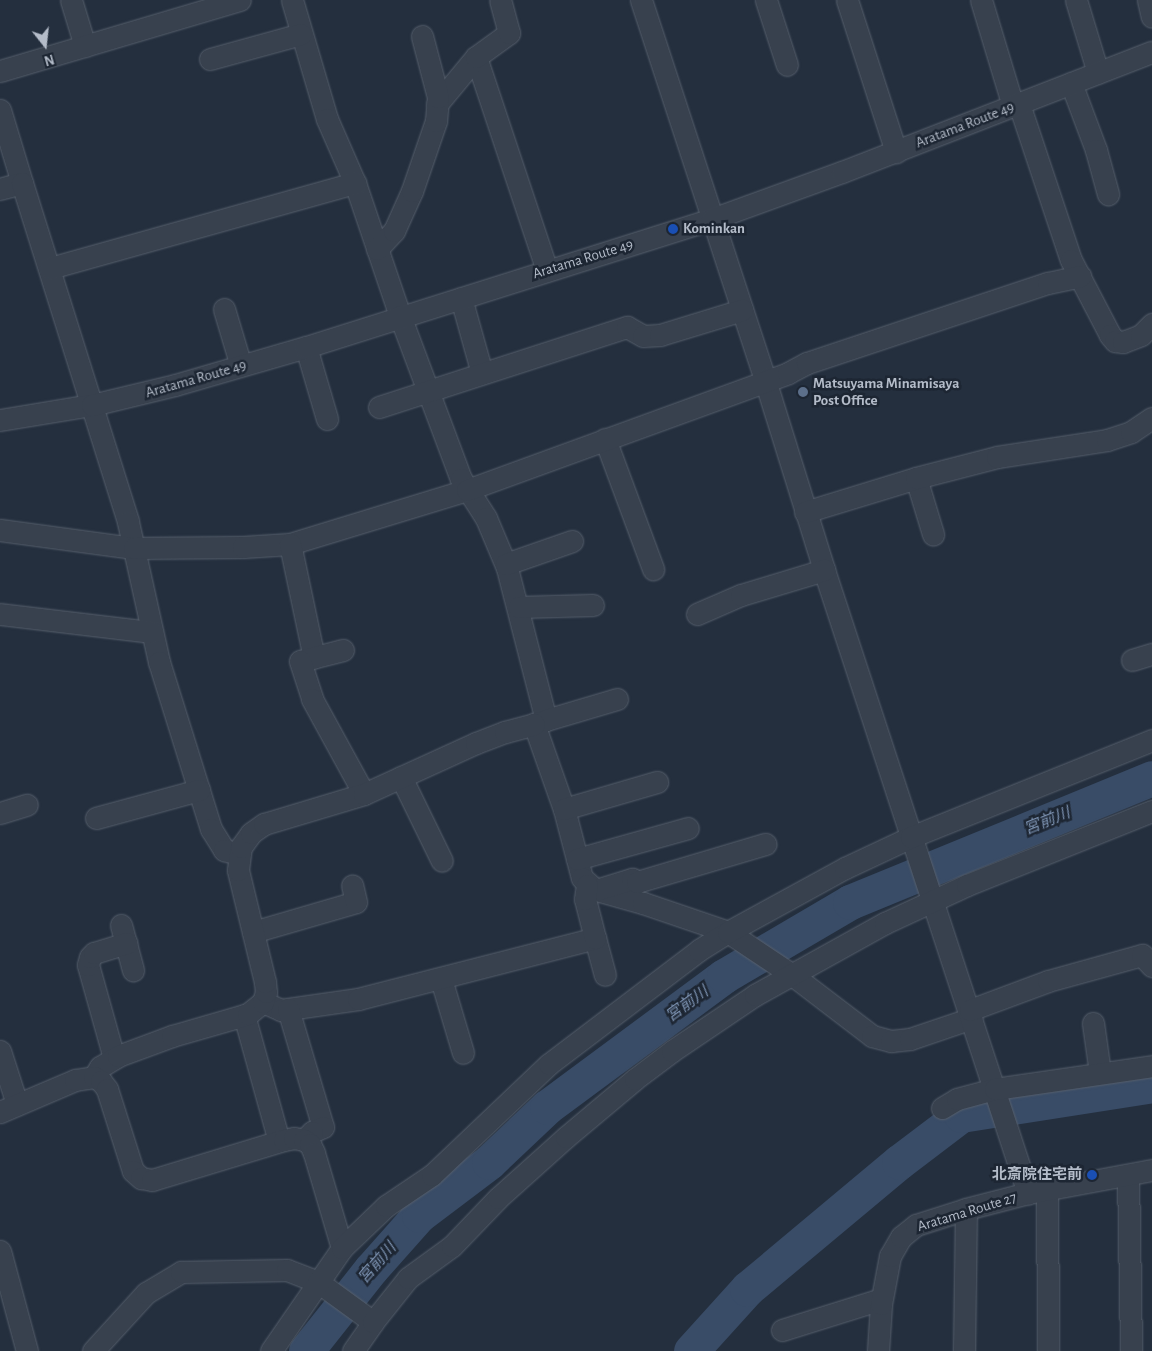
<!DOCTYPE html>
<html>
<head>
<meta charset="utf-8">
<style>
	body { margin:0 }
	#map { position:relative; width:1152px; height:1351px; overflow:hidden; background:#242f3e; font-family:"Alegreya Sans","Noto Sans JP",sans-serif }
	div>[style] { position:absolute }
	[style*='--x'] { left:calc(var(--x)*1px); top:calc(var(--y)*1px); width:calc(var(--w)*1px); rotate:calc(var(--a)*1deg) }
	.river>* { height:35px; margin:-17.5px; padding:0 17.5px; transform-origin:17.5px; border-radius:17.5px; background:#394c67 }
	.roads { filter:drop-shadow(0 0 1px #565f6c) drop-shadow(0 0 1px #565f6c) }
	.minor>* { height:21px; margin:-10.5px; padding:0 10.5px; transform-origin:10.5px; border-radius:10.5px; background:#38414e }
	.dots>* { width:14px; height:14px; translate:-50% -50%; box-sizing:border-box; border:2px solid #1d2633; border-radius:50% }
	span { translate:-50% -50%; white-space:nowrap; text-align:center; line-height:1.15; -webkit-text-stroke:5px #1d2633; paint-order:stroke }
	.street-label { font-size:15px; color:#b4bcc9 }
	.poi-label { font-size:15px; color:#b4bcc9; font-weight:700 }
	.left { translate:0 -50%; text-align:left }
	.right { translate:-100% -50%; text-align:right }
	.water-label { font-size:16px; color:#7c92b1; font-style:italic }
	.north { position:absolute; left:20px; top:20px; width:50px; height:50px; -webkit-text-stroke:4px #1d2633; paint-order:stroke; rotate:164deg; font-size:14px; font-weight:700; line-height:20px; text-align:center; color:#b4bcc9 }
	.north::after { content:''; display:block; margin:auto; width:18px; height:22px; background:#b4bcc9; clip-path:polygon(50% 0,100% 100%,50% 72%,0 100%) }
</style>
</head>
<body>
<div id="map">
	<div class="river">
		<i style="--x:306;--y:1351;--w:105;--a:-51.6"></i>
		<i style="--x:371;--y:1269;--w:72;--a:-48.4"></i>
		<i style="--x:419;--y:1215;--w:88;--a:-37.1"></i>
		<i style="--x:489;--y:1162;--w:80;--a:-43.5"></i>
		<i style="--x:547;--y:1107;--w:220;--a:-36.5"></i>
		<i style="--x:724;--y:976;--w:146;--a:-30.4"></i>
		<i style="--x:850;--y:902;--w:326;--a:-22.3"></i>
		<i style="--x:691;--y:1351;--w:84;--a:-47.9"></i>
		<i style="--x:747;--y:1289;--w:198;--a:-39.9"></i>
		<i style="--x:899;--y:1162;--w:78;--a:-37.2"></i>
		<i style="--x:961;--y:1115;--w:193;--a:-8.9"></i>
	</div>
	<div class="roads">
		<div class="minor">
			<i style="--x:71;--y:0;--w:48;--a:73.1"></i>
			<i style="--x:292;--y:0;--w:124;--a:73.6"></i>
			<i style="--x:327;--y:119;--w:70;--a:66.4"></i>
			<i style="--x:355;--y:183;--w:140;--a:71.3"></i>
			<i style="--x:400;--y:316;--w:174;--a:69.5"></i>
			<i style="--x:461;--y:479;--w:46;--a:57.3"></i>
			<i style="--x:486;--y:518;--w:54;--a:67.2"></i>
			<i style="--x:507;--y:568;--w:157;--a:75.6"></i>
			<i style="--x:546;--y:720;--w:13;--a:162"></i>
			<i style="--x:534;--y:724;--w:90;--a:70.6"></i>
			<i style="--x:564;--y:809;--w:71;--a:75.4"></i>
			<i style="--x:582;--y:878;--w:18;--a:41"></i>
			<i style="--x:596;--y:890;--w:49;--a:15.5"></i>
			<i style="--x:643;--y:903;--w:90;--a:18.8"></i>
			<i style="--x:728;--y:932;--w:76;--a:33.7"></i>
			<i style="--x:791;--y:974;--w:102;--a:37.4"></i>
			<i style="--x:872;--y:1036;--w:20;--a:15"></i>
			<i style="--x:891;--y:1041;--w:19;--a:-6"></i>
			<i style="--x:910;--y:1039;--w:65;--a:-18.7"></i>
			<i style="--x:641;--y:0;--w:400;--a:71.9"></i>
			<i style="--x:765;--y:380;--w:199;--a:72.7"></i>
			<i style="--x:824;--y:570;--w:656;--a:71.87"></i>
			<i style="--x:766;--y:0;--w:68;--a:72.1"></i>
			<i style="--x:847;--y:0;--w:160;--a:72.1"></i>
			<i style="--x:981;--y:0;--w:111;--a:73.2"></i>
			<i style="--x:1076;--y:0;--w:76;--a:73.2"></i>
			<i style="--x:1148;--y:0;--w:17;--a:77"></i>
			<i style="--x:476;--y:57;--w:225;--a:71.6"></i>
			<i style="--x:210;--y:59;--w:94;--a:-15.4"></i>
			<i style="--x:0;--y:71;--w:250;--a:-16.5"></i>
			<i style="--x:1071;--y:83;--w:72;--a:69.5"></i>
			<i style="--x:1096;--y:150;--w:46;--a:74.7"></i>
			<i style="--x:437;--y:104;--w:61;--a:-50.3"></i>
			<i style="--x:476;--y:57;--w:41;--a:-36"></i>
			<i style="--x:509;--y:33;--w:34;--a:-105"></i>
			<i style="--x:1019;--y:104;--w:164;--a:71.6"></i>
			<i style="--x:1071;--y:260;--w:85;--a:62.5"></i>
			<i style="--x:1110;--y:335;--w:8;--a:50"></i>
			<i style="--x:1115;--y:341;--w:8;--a:7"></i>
			<i style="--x:1123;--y:342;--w:19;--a:-21"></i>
			<i style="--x:1141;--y:335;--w:16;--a:-45"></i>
			<i style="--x:0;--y:110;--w:76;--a:73.2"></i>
			<i style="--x:22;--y:183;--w:23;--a:165"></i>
			<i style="--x:22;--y:183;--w:355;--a:72.6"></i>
			<i style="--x:128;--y:522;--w:143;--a:77.5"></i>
			<i style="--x:159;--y:662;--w:175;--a:72.7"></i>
			<i style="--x:211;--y:829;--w:25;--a:58"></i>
			<i style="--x:224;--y:850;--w:16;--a:15"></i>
			<i style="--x:377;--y:249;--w:25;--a:-47"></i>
			<i style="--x:394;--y:231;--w:44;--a:-65.8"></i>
			<i style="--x:412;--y:191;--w:74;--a:-71.1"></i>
			<i style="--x:436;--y:121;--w:24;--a:-85"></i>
			<i style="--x:438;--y:97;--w:63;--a:-104.7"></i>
			<i style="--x:50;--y:268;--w:317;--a:-15.6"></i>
			<i style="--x:461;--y:298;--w:78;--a:74.4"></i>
			<i style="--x:224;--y:309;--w:59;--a:73.4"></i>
			<i style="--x:306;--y:347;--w:75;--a:73.7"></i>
			<i style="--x:379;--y:407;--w:261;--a:-17.9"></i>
			<i style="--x:627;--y:327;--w:18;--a:29"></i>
			<i style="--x:643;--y:336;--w:17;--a:-3"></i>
			<i style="--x:660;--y:335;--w:86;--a:-17"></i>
			<i style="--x:0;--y:420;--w:93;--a:-9.3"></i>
			<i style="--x:92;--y:405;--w:85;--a:-13.5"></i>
			<i style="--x:175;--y:385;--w:136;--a:-16.2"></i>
			<i style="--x:306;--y:347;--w:426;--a:-17.5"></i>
			<i style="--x:712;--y:219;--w:138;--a:-19.9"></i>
			<i style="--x:842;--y:172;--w:332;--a:-21.2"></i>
			<i style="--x:605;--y:439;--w:139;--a:69.7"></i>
			<i style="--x:916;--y:478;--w:59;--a:73.1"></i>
			<i style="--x:805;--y:512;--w:116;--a:-17"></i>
			<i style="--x:916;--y:478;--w:84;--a:-14.5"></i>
			<i style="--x:997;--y:457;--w:111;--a:-8.8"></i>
			<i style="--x:1107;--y:440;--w:25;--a:-18"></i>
			<i style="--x:1131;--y:432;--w:25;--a:-34"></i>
			<i style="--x:0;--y:530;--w:135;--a:7.7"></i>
			<i style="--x:134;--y:548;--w:109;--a:-0.5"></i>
			<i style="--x:243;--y:547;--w:47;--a:-3.7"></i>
			<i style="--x:290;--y:544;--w:185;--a:-17"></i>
			<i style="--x:467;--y:490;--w:342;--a:-20"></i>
			<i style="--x:788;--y:373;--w:21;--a:-28"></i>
			<i style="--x:807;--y:363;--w:254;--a:-18.4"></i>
			<i style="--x:1048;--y:283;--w:33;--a:-12"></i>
			<i style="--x:290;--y:544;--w:116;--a:78.1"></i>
			<i style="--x:506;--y:564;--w:70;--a:-19.2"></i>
			<i style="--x:519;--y:607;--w:74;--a:-1.5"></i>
			<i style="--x:0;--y:614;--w:153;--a:6.8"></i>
			<i style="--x:697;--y:614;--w:48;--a:-23.4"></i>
			<i style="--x:741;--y:595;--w:87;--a:-16.8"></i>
			<i style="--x:343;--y:650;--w:44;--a:165.7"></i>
			<i style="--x:300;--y:661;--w:40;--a:72"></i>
			<i style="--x:312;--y:699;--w:108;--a:61.3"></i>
			<i style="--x:1132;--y:660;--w:21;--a:-17"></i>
			<i style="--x:546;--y:720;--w:74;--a:-16.5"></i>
			<i style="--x:401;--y:777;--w:93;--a:64"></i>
			<i style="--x:564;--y:809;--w:97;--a:-16.2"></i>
			<i style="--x:0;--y:813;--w:28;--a:-17"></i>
			<i style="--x:96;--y:818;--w:107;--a:-15.2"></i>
			<i style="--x:577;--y:859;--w:115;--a:-15.6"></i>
			<i style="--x:596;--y:890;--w:38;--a:-17"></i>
			<i style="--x:632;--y:879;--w:6;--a:31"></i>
			<i style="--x:637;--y:882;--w:134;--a:-16.5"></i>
			<i style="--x:121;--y:925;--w:47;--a:75.1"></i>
			<i style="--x:253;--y:932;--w:107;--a:-16.2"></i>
			<i style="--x:356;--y:902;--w:17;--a:-103"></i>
			<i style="--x:595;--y:938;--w:38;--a:75"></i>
			<i style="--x:441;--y:979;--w:77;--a:73.4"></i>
			<i style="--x:263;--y:1002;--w:20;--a:24"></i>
			<i style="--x:281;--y:1010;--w:78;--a:-8.1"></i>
			<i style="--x:358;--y:999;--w:245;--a:-14.4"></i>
			<i style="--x:595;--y:938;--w:40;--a:-104.4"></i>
			<i style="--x:585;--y:899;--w:14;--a:-82"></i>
			<i style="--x:288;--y:1009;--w:123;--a:73.5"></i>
			<i style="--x:323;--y:1127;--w:12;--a:156"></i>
			<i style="--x:312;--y:1132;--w:11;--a:135"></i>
			<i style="--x:970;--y:1010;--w:83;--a:-20.4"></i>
			<i style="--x:1048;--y:981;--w:98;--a:-15.5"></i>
			<i style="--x:1142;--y:955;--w:15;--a:48"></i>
			<i style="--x:244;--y:1015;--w:131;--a:74.5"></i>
			<i style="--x:1093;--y:1023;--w:50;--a:82"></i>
			<i style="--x:0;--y:1051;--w:56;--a:72.2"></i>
			<i style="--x:114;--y:1058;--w:97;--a:-105.6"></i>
			<i style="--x:88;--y:965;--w:8;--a:-76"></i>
			<i style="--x:90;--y:957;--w:6;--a:-45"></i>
			<i style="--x:94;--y:953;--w:34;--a:-17"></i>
			<i style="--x:94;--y:1077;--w:12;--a:-59"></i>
			<i style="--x:100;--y:1067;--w:21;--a:-31"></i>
			<i style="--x:118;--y:1056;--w:58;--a:-20.3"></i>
			<i style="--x:172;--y:1036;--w:79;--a:-16.1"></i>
			<i style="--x:248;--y:1014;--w:19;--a:-39"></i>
			<i style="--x:263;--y:1002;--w:10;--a:-73"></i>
			<i style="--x:266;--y:992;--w:10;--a:-96"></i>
			<i style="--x:265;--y:982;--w:115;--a:-103.6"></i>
			<i style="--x:238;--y:870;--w:23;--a:-83"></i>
			<i style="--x:241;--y:847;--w:17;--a:-54"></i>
			<i style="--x:251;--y:833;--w:16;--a:-35"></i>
			<i style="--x:264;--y:824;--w:104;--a:-16.7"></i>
			<i style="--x:364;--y:794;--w:123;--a:-24.5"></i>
			<i style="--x:476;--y:743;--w:31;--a:-21"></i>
			<i style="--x:505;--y:732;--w:30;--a:-15"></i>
			<i style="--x:942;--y:1108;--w:17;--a:-31"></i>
			<i style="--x:957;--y:1099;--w:39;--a:-15"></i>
			<i style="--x:995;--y:1089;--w:159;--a:-8.3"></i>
			<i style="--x:0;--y:1112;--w:82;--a:-23.1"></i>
			<i style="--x:75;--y:1080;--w:19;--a:-9"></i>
			<i style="--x:94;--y:1077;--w:8;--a:30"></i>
			<i style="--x:101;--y:1081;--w:10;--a:53"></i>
			<i style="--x:107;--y:1089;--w:86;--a:72.4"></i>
			<i style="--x:133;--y:1171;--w:11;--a:41"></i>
			<i style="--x:141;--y:1178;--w:11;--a:10"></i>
			<i style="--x:152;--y:1180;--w:138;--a:-16.9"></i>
			<i style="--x:284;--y:1140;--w:10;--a:-11"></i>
			<i style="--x:294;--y:1138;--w:10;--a:11"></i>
			<i style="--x:304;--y:1140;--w:7;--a:34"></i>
			<i style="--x:310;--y:1144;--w:10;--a:66"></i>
			<i style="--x:314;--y:1153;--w:99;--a:73.6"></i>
			<i style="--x:1128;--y:1175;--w:176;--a:89"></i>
			<i style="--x:1047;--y:1190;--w:161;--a:89.6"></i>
			<i style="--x:0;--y:1251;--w:104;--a:74.9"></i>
			<i style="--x:782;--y:1330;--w:104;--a:-17.4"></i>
			<i style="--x:93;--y:1351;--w:79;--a:-47.6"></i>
			<i style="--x:146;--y:1293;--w:41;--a:-31"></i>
			<i style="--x:181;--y:1272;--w:106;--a:-1.1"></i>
			<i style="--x:287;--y:1270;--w:33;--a:21"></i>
			<i style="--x:318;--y:1282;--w:68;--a:36"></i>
			<i style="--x:271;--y:1351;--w:125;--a:-55.4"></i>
			<i style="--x:342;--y:1248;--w:61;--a:-43.7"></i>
			<i style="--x:386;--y:1206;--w:55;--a:-34"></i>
			<i style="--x:432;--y:1175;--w:161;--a:-43.5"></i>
			<i style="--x:549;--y:1064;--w:188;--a:-37.2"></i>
			<i style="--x:699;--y:950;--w:34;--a:-32"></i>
			<i style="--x:728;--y:932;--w:133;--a:-28.7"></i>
			<i style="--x:845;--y:868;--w:73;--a:-25.2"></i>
			<i style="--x:911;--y:837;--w:260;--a:-21.9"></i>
			<i style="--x:353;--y:1351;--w:35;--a:-55"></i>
			<i style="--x:373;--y:1322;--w:56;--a:-51.5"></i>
			<i style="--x:408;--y:1278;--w:54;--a:-36"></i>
			<i style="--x:452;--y:1246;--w:66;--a:-46.2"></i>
			<i style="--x:498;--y:1198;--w:91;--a:-41.9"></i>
			<i style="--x:566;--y:1137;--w:90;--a:-40"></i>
			<i style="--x:635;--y:1079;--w:46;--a:-37.1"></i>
			<i style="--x:672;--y:1051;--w:100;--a:-34"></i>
			<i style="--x:755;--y:995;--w:149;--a:-29"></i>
			<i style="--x:885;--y:923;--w:90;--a:-24.9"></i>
			<i style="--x:967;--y:885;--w:199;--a:-21.8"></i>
			<i style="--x:878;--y:1351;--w:47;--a:-86.3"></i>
			<i style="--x:881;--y:1304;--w:49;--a:-79.4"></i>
			<i style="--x:890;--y:1256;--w:22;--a:-60"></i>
			<i style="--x:901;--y:1237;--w:19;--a:-39"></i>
			<i style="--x:916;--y:1225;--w:52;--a:-17.7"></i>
			<i style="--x:966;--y:1209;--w:64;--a:-14.5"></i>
			<i style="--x:1028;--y:1193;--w:126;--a:-10.5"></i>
			<i style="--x:964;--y:1351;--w:142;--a:-89.2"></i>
		</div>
	</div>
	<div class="dots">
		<i style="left:673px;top:229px;background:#1a4fb4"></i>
		<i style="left:803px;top:392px;background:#5c6f8a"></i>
		<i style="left:1092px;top:1175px;background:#1a4fb4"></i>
	</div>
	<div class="street-label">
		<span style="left:965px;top:125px;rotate:-21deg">Aratama Route 49</span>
		<span style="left:583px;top:259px;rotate:-17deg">Aratama Route 49</span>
		<span style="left:196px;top:379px;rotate:-16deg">Aratama Route 49</span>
		<span style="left:967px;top:1212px;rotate:-17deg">Aratama Route 27</span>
	</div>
	<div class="poi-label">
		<span class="left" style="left:683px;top:229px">Kominkan</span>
		<span class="left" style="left:813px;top:392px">Matsuyama Minamisaya<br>Post Office</span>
		<span class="right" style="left:1082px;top:1175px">北斎院住宅前</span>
	</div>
	<div class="water-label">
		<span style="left:1047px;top:821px;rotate:-22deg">宮前川</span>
		<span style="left:687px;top:1004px;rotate:-36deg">宮前川</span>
		<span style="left:377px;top:1263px;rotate:-49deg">宮前川</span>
	</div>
	<div class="north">N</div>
</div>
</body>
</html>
